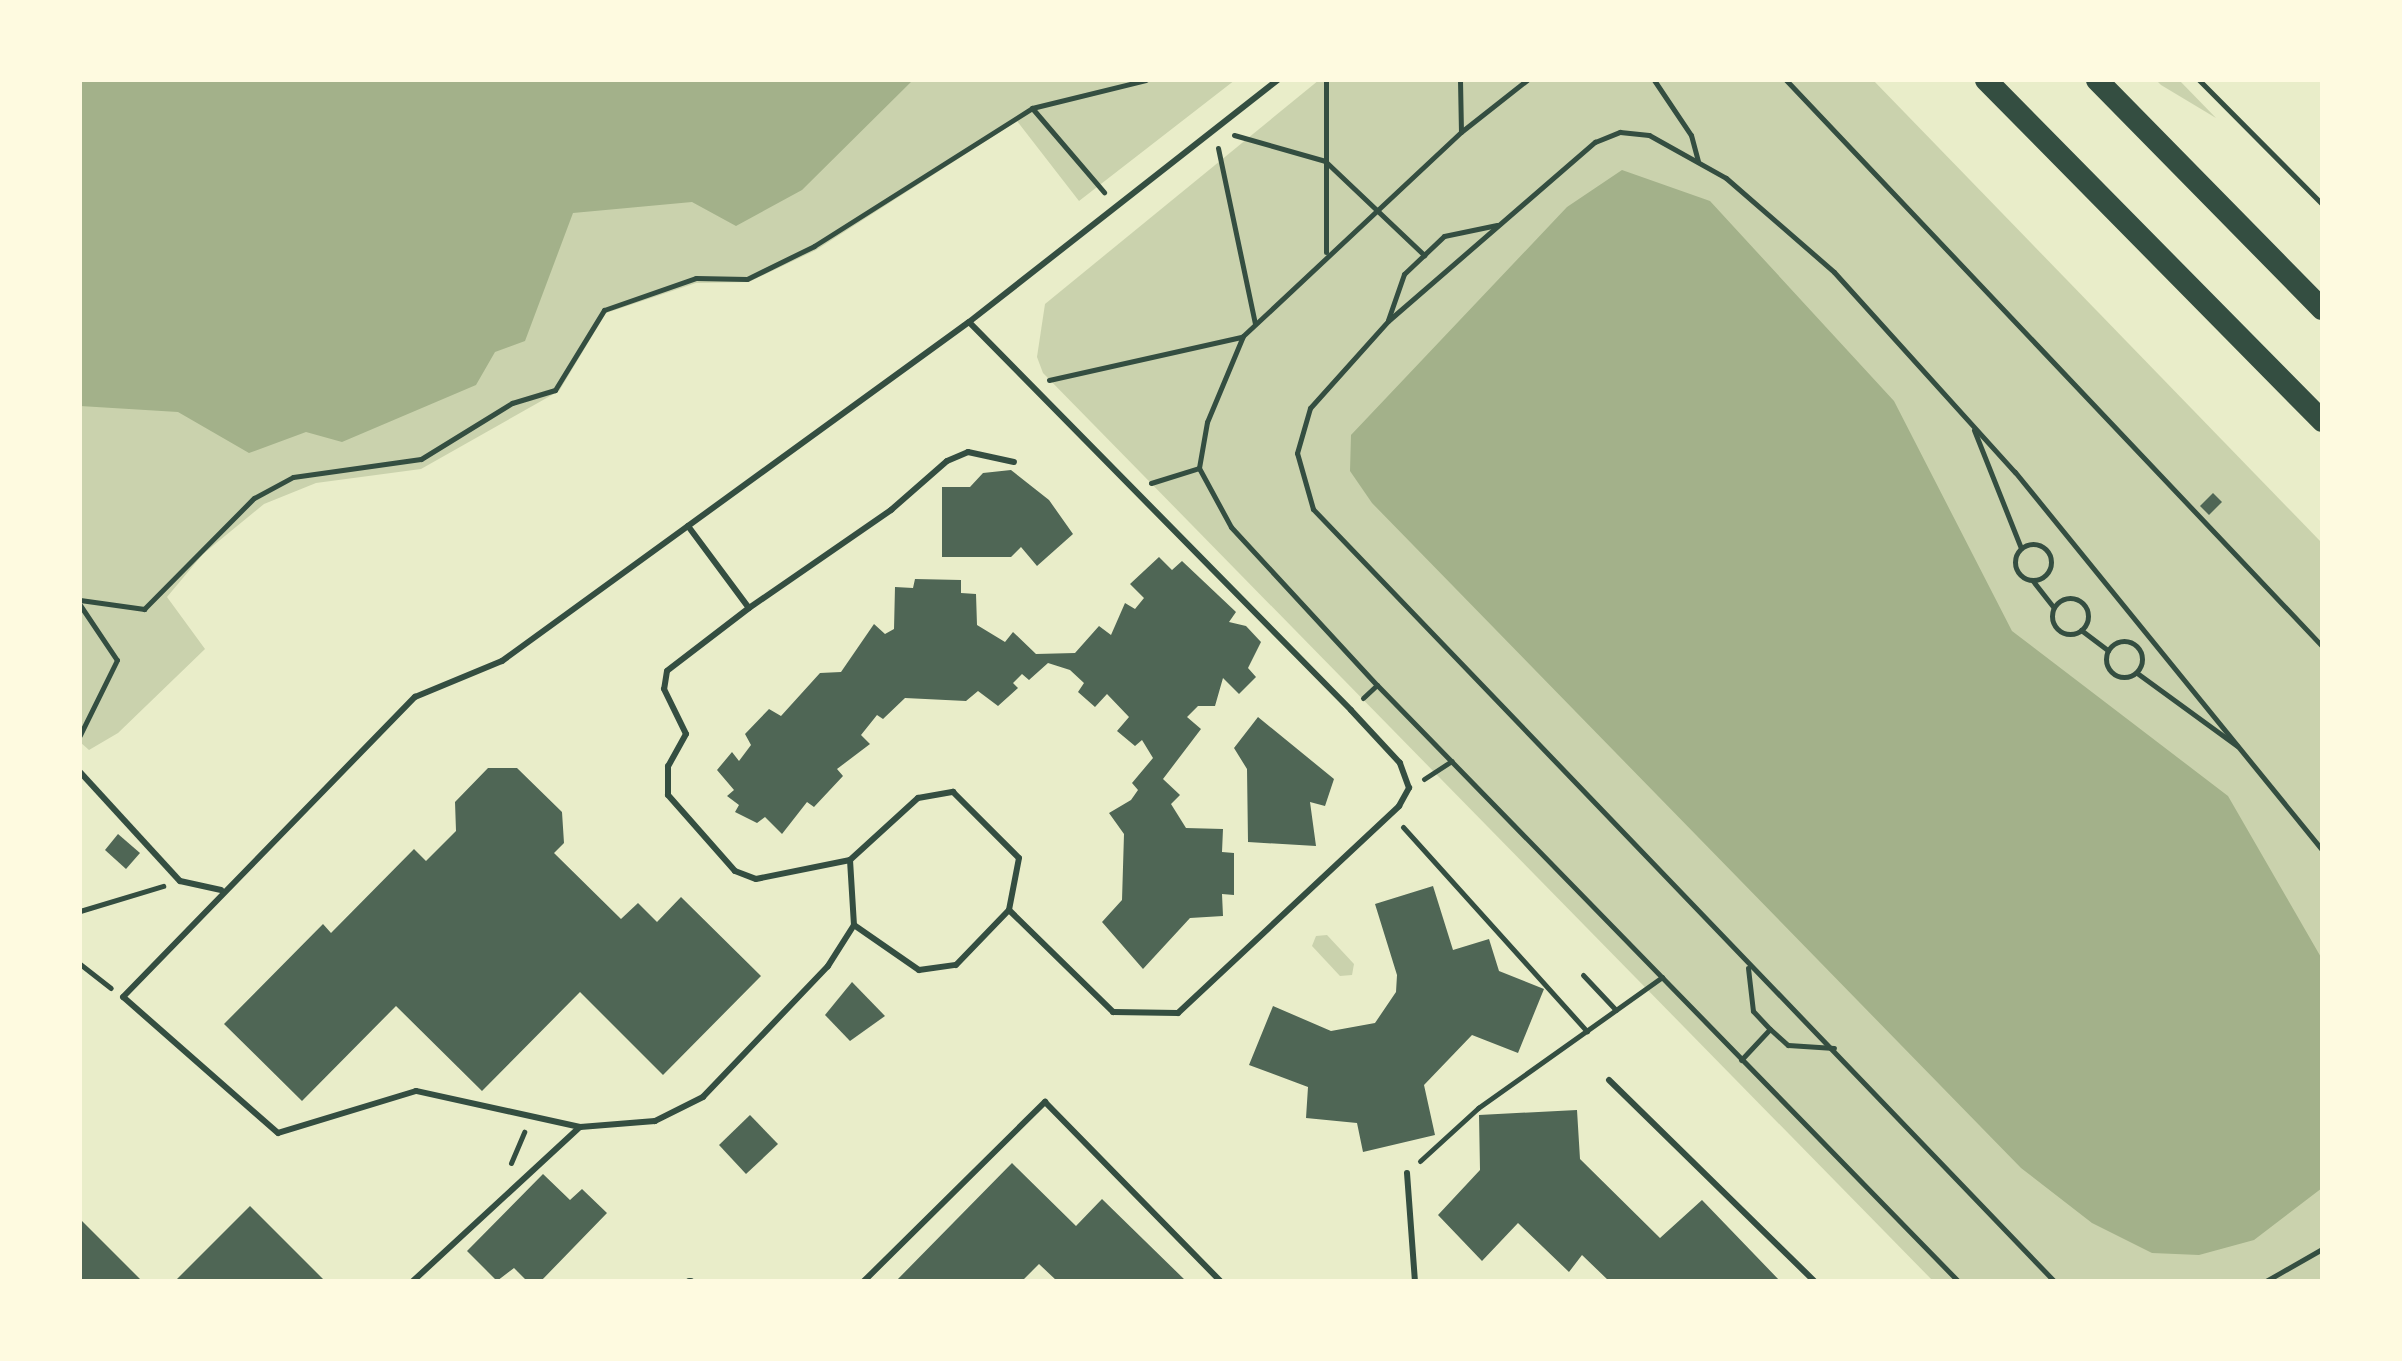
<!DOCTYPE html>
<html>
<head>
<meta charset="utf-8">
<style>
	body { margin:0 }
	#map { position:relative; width:2402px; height:1361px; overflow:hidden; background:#e9edc9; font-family:"Fira Sans Condensed",sans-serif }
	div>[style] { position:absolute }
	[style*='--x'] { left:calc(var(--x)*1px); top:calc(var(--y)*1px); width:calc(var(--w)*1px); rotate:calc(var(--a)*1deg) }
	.green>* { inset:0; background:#cad2ad }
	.water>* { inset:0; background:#a3b18a }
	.building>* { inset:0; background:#4f6655 }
	.path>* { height:5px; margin:-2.5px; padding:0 2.5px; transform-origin:2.5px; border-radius:2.5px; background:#344e41 }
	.path>.ring { margin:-2.5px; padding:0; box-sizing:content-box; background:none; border:5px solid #344e41; border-radius:50% }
	.service>* { height:6px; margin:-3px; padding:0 3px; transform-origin:3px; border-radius:3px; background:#344e41 }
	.trunk>* { height:22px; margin:-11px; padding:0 11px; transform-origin:11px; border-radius:11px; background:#344e41 }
	span { translate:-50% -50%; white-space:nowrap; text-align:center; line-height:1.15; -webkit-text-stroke:8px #fefae0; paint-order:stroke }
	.frame { position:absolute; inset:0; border:82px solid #fefae0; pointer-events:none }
</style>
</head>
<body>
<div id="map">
	<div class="green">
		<i style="clip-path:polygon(80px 80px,1235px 80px,1079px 201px,1017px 121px,816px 250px,749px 282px,696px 283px,606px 313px,559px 391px,421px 469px,316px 483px,264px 504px,203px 554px,167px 597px,205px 649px,118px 733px,89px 750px,80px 742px)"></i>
		<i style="clip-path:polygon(1319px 80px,1873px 80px,2322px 543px,2322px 1281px,1933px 1281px,1043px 373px,1037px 357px,1045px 304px)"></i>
		<i style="clip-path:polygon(2156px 80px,2179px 80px,2216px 118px,2161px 85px)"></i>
		<i style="clip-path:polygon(1327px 935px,1354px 964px,1352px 975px,1340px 976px,1312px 946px,1316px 936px)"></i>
	</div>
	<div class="water">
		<i style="clip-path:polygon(80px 80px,913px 80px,802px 190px,736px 226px,692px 202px,573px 213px,525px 341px,495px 352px,476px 385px,342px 442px,306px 432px,249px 453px,178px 412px,80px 406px)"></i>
		<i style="clip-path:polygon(1622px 170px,1710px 201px,1894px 401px,2012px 631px,2228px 796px,2322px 959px,2322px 1188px,2254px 1240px,2199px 1255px,2152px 1253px,2092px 1223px,2021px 1168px,1372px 503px,1350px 471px,1351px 435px,1567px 207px)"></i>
	</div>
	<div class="building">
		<i style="clip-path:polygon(1011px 470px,1049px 500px,1073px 534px,1037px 566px,1021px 547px,1011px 557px,942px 557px,942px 487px,970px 487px,983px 473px)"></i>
		<i style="clip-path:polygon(2213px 493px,2222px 502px,2209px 515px,2200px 506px)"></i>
		<i style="clip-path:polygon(1159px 557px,1172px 570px,1182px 561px,1236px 612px,1229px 622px,1246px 626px,1261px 642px,1248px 668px,1256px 677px,1239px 694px,1223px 678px,1215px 706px,1198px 706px,1187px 717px,1201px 729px,1163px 779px,1180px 795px,1171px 804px,1186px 828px,1223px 829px,1222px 852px,1234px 853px,1234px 895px,1222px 894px,1223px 916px,1190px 918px,1143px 969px,1102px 922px,1122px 900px,1124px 834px,1109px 813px,1131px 800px,1138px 790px,1132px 783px,1153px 758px,1142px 740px,1135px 746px,1117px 731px,1129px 717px,1107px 694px,1095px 707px,1078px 692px,1084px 683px,1070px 670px,1048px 663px,1029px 680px,1022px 674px,1013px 683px,1018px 688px,998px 706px,978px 691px,966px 701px,905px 698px,883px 719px,877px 715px,861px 735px,870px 744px,837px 769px,843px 776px,814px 807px,807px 802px,782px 834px,765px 817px,757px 823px,735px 812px,739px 805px,727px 796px,734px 790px,717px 770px,732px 752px,739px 761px,751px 745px,745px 734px,769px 709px,781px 716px,820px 673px,841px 672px,874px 624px,885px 634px,894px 629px,895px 587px,913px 588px,915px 579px,961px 580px,961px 593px,976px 594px,977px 625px,1005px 642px,1013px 632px,1036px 654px,1075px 653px,1099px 626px,1111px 635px,1125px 603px,1135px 609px,1144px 598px,1130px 584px)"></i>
		<i style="clip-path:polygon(1258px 717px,1334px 779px,1325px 806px,1310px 802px,1316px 846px,1248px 842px,1247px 769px,1234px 748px)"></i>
		<i style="clip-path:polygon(488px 768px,517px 768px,562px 812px,564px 843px,554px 853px,621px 919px,638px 903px,657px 922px,681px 897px,761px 976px,663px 1075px,580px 992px,482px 1091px,396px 1006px,302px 1101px,224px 1024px,323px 924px,331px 933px,414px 849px,426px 861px,456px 831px,455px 802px)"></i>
		<i style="clip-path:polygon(118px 834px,140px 853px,126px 869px,105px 850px)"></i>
		<i style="clip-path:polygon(1433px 886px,1453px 950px,1489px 939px,1499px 971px,1544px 989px,1518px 1053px,1472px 1035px,1424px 1085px,1435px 1135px,1363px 1152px,1357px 1123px,1306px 1118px,1308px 1087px,1249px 1065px,1273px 1006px,1331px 1031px,1375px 1023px,1396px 992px,1397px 975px,1375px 904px)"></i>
		<i style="clip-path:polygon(852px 982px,885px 1016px,850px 1041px,825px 1015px)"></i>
		<i style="clip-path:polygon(1577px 1110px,1580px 1159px,1660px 1238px,1702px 1200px,1780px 1281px,1609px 1281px,1582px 1255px,1569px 1272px,1518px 1223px,1482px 1261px,1438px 1215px,1480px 1170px,1479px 1115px)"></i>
		<i style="clip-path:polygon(750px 1115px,778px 1144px,746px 1174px,719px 1145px)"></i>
		<i style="clip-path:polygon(1012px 1163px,1076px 1226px,1102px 1199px,1186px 1281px,1057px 1281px,1039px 1264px,1022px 1281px,896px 1281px)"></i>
		<i style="clip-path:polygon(543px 1174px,570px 1200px,582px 1189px,607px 1213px,541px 1281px,527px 1281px,514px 1268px,497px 1281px,467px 1251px)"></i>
		<i style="clip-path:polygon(250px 1206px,325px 1281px,175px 1281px)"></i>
		<i style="clip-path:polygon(80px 1219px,142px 1281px,80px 1281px)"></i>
	</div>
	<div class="path">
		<i style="--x:1326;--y:80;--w:172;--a:90"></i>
		<i style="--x:1460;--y:80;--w:51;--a:88.9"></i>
		<i style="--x:1527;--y:80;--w:84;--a:141.8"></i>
		<i style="--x:1461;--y:132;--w:299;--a:136.9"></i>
		<i style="--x:1243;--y:336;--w:93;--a:112.7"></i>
		<i style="--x:1207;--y:422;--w:47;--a:99.9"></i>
		<i style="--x:1199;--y:468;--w:67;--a:61.5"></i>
		<i style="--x:1231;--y:527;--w:215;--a:47.3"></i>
		<i style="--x:1377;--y:685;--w:832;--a:45.73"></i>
		<i style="--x:1654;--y:80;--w:66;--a:56.1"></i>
		<i style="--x:1691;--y:135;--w:27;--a:75"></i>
		<i style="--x:1786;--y:80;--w:780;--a:46.56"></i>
		<i style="--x:2199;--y:80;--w:175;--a:45.2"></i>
		<i style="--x:1032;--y:108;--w:111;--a:49.4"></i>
		<i style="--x:1234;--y:135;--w:95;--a:15.9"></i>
		<i style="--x:1325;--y:161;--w:137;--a:43.5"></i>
		<i style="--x:1218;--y:148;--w:179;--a:78.1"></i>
		<i style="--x:1388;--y:320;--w:49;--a:-70.8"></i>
		<i style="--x:1404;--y:274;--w:55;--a:-43.5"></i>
		<i style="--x:1444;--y:236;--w:54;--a:-11.7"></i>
		<i style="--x:1049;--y:380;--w:198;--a:-12.6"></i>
		<i style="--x:1974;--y:430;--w:127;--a:68.3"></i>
		<i style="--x:1151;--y:483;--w:50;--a:-17.4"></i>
		<i class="ring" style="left:2015px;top:544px;width:31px;height:31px"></i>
		<i style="--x:2033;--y:581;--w:33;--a:52"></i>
		<i class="ring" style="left:2052px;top:598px;width:31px;height:31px"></i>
		<i style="--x:80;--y:600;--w:65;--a:8"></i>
		<i style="--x:144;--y:609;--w:156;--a:-45.3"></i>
		<i style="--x:254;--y:498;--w:44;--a:-28.3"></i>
		<i style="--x:293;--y:477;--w:129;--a:-8"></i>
		<i style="--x:421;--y:459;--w:107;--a:-31.6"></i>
		<i style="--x:512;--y:403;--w:45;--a:-16.8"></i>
		<i style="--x:555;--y:390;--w:94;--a:-58.5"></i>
		<i style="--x:604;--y:310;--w:97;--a:-19.2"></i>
		<i style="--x:696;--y:278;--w:51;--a:1.1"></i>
		<i style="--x:747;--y:279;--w:75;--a:-26.2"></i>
		<i style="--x:814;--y:246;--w:258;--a:-32.3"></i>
		<i style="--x:1032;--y:108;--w:117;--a:-13.8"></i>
		<i style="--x:80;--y:605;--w:66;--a:56.1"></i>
		<i style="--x:117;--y:660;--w:84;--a:116.3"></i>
		<i style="--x:2081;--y:630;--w:34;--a:37"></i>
		<i class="ring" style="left:2106px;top:641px;width:31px;height:31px"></i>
		<i style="--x:2137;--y:673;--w:124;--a:36.1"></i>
		<i style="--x:1363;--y:698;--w:19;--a:-43"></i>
		<i style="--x:1424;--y:779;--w:33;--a:-33"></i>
		<i style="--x:1403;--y:827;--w:275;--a:48"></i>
		<i style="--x:80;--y:911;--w:87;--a:-16.8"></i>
		<i style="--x:80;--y:964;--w:39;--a:38"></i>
		<i style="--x:1748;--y:968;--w:43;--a:83.4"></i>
		<i style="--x:1753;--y:1011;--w:25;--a:47"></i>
		<i style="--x:1770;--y:1029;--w:24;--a:42"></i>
		<i style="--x:1788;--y:1045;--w:46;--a:3.7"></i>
		<i style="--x:1583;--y:975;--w:48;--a:46.7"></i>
		<i style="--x:1741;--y:1060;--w:42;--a:-46.9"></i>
		<i style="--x:1420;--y:1161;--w:79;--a:-42.4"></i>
		<i style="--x:1478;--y:1108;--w:226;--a:-35.4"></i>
		<i style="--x:511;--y:1163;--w:34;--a:-67"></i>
		<i style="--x:2054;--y:1281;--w:1070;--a:-133.83"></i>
		<i style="--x:1313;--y:509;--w:58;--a:-105.9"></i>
		<i style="--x:1297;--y:453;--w:47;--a:-73.9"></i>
		<i style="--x:1310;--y:408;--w:117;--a:-48.1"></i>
		<i style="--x:1388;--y:321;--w:274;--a:-40.9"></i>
		<i style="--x:1595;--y:142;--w:27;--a:-22"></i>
		<i style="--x:1620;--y:132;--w:29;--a:6"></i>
		<i style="--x:1649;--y:135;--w:88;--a:29.2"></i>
		<i style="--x:1726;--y:178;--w:143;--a:41"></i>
		<i style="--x:1834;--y:272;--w:270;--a:47.9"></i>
		<i style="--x:2015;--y:472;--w:487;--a:50.9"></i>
		<i style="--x:2266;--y:1281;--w:64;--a:-29.7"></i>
	</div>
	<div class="service">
		<i style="--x:688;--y:526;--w:102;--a:53.4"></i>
		<i style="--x:749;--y:608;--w:103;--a:142.5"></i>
		<i style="--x:667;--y:671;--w:18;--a:99"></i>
		<i style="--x:664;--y:689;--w:50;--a:63.9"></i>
		<i style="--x:686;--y:734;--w:37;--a:119"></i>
		<i style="--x:668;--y:766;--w:29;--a:90"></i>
		<i style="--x:668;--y:795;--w:101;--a:48.6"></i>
		<i style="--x:735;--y:871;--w:22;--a:21"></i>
		<i style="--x:756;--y:879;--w:96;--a:-11.4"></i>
		<i style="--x:850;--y:860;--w:65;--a:86.5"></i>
		<i style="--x:854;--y:925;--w:49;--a:122.4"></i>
		<i style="--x:828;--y:966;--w:181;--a:133.7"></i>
		<i style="--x:703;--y:1097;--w:54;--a:153.4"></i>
		<i style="--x:655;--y:1121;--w:75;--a:175.4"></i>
		<i style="--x:580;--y:1127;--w:168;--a:-167.6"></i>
		<i style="--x:416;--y:1091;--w:144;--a:163.1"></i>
		<i style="--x:278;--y:1133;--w:206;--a:-138.7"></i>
		<i style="--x:123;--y:997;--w:419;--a:-45.8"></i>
		<i style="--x:415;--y:697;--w:94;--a:-22.5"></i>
		<i style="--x:502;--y:661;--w:577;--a:-35.98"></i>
		<i style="--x:969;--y:322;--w:392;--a:-38.1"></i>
		<i style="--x:749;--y:608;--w:173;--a:-34.6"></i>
		<i style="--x:891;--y:510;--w:74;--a:-41.2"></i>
		<i style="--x:947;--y:461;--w:23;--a:-23"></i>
		<i style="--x:968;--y:452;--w:47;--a:12.3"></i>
		<i style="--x:80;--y:772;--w:148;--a:47.5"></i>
		<i style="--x:180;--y:881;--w:42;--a:12.4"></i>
		<i style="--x:850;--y:860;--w:92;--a:-42.4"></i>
		<i style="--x:918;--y:798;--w:36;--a:-10"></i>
		<i style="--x:953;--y:792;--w:93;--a:45"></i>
		<i style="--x:1019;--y:858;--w:53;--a:100.9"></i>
		<i style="--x:1009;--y:910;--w:146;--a:44.4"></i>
		<i style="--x:1113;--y:1012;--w:65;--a:0.9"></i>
		<i style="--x:1178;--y:1013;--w:303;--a:-43.1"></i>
		<i style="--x:1399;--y:806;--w:21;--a:-61"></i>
		<i style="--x:1409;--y:788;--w:27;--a:-110"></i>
		<i style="--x:1400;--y:763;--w:72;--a:-132.8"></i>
		<i style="--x:1351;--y:710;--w:544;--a:-134.55"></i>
		<i style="--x:854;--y:925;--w:79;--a:34.7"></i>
		<i style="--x:919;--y:970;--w:37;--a:-8"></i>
		<i style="--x:956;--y:965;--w:76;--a:-46.1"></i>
		<i style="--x:1609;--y:1080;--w:287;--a:44.4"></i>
		<i style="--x:1407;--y:1173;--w:108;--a:85.8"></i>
		<i style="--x:413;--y:1281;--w:227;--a:-42.7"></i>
		<i style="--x:689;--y:1281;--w:2;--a:0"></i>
		<i style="--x:864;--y:1281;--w:255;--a:-44.7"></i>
		<i style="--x:1045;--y:1102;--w:250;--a:45.6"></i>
	</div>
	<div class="trunk">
		<i style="--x:1986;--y:80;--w:479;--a:45.4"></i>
		<i style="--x:2097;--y:80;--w:321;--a:45.5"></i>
	</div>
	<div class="frame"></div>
</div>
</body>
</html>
